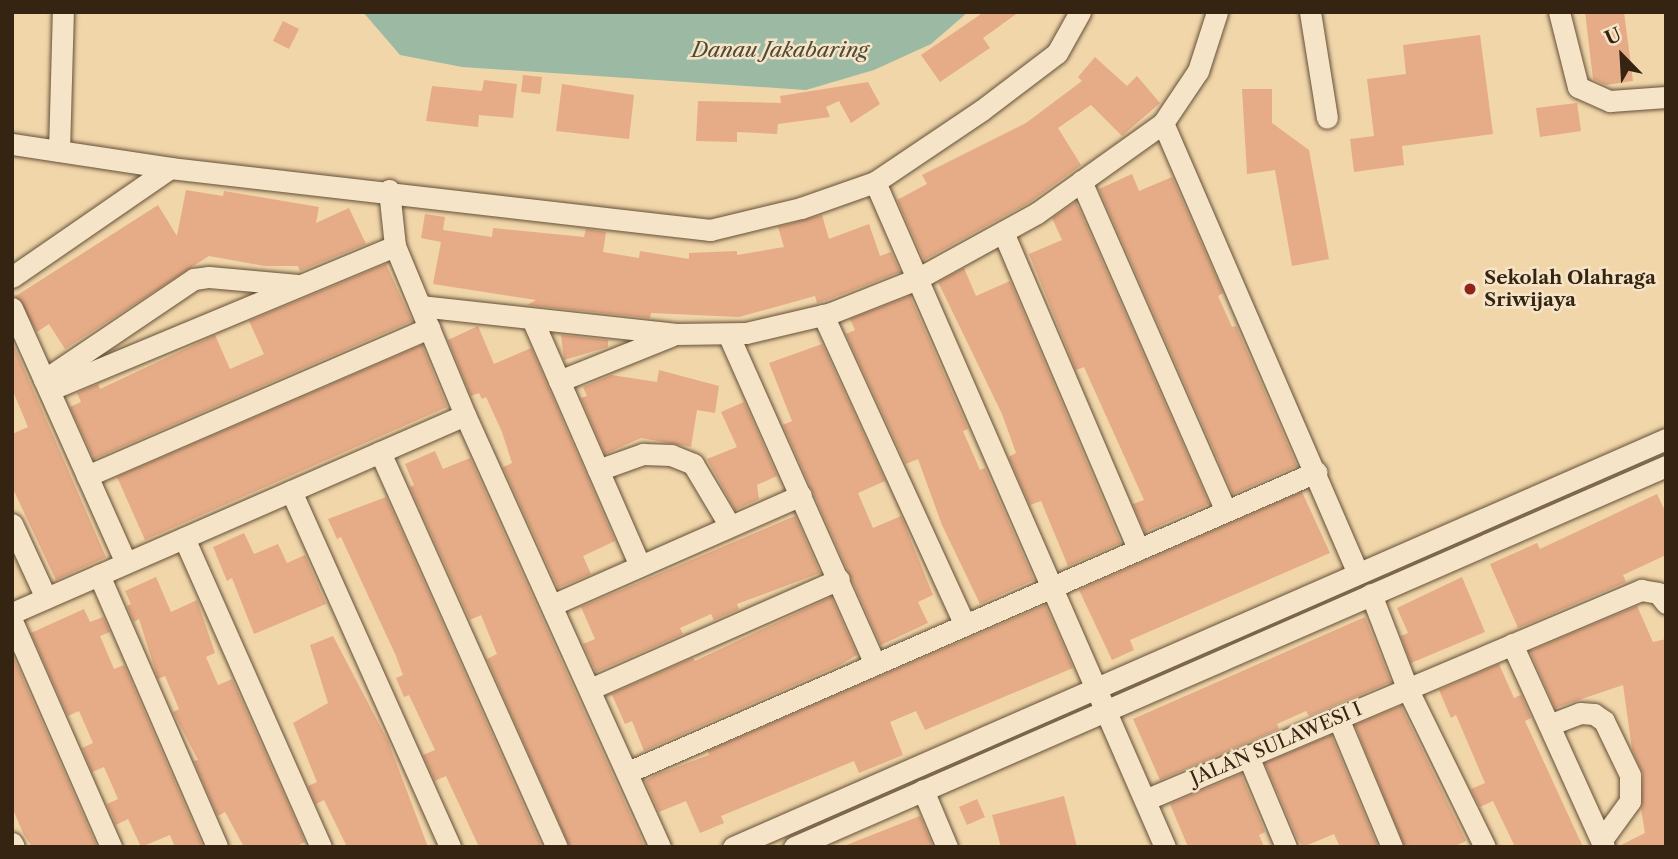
<!DOCTYPE html>
<html>
<head>
<meta charset="utf-8">
<style>
	body { margin:0 }
	#map { position:relative; width:1678px; height:859px; overflow:hidden; background:#f1d6aa; font-family:"Libre Caslon Text",serif }
	div>[style] { position:absolute }
	[style*='--x'] { left:calc(var(--x)*1px); top:calc(var(--y)*1px); width:calc(var(--w)*1px); rotate:calc(var(--a)*1deg) }
	.water>* { inset:0; background:#9cbaa3 }
	.building>* { inset:0; background:#e6ab87 }
	.roads { filter:drop-shadow(0 0 2px #645037) drop-shadow(0 0 2px #645037) }
	.minor>* { height:21px; margin:-10.5px; padding:0 10.5px; transform-origin:10.5px; border-radius:10.5px; background:#f6e4c8 }
	.dots>* { width:19px; height:19px; translate:-50% -50%; box-sizing:border-box; border:4px solid #f6e4c8; border-radius:50% }
	span { translate:-50% -50%; white-space:nowrap; text-align:center; line-height:1.15; -webkit-text-stroke:5px #f6e4c8; paint-order:stroke }
	.poi-label { font-size:19px; color:#352411; font-weight:700 }
	.left { translate:0 -50%; text-align:left }
	.street-label { font-size:19px; color:#352411 }
	.water-label { font-size:21px; color:#4f4a36; font-style:italic }
	.frame { position:absolute; inset:0; border:14px solid #352411; pointer-events:none }
	.north { position:absolute; left:1587px; top:21px; width:70px; height:70px; -webkit-text-stroke:5px #f6e4c8; paint-order:stroke; rotate:336deg; font-size:19px; font-weight:700; line-height:28px; text-align:center; color:#352411 }
	.north::after { content:''; display:block; margin:auto; width:24px; height:32px; background:#352411; clip-path:polygon(50% 0,100% 100%,50% 72%,0 100%) }
</style>
</head>
<body>
<div id="map">
	<div class="water">
		<i style="clip-path:polygon(363px 12px,968px 12px,931px 44px,874px 70px,806px 90px,462px 67px,400px 55px)"></i>
	</div>
	<div class="building">
		<i style="clip-path:polygon(984px 12px,1019px 12px,983px 38px,990px 48px,940px 82px,921px 55px)"></i>
		<i style="clip-path:polygon(1585px 12px,1624px 12px,1633px 81px,1606px 85px,1593px 79px)"></i>
		<i style="clip-path:polygon(283px 21px,299px 29px,289px 49px,273px 41px)"></i>
		<i style="clip-path:polygon(1480px 35px,1493px 134px,1402px 146px,1404px 165px,1354px 172px,1350px 139px,1374px 136px,1367px 79px,1406px 74px,1403px 45px)"></i>
		<i style="clip-path:polygon(1095px 57px,1127px 86px,1137px 76px,1160px 103px,1122px 136px,1091px 105px,1058px 128px,1081px 165px,1030px 202px,924px 260px,897px 200px,927px 184px,922px 175px,1026px 123px,1082px 81px,1078px 77px)"></i>
		<i style="clip-path:polygon(523px 75px,542px 77px,540px 94px,521px 92px)"></i>
		<i style="clip-path:polygon(484px 80px,517px 84px,513px 118px,479px 115px,478px 127px,426px 121px,432px 86px,482px 91px)"></i>
		<i style="clip-path:polygon(868px 82px,880px 104px,851px 123px,839px 101px,854px 94px,826px 107px,830px 117px,778px 124px,777px 134px,737px 132px,737px 142px,696px 141px,698px 101px,781px 103px,780px 96px)"></i>
		<i style="clip-path:polygon(562px 84px,634px 95px,629px 139px,556px 131px)"></i>
		<i style="clip-path:polygon(1242px 89px,1272px 89px,1272px 123px,1309px 150px,1329px 259px,1292px 266px,1275px 170px,1247px 174px)"></i>
		<i style="clip-path:polygon(1577px 103px,1581px 131px,1540px 137px,1536px 108px)"></i>
		<i style="clip-path:polygon(1132px 174px,1139px 191px,1172px 177px,1223px 293px,1218px 296px,1232px 327px,1236px 326px,1297px 466px,1233px 494px,1099px 189px)"></i>
		<i style="clip-path:polygon(186px 190px,223px 196px,224px 191px,319px 207px,316px 223px,349px 208px,366px 244px,300px 271px,298px 266px,265px 266px,209px 256px,65px 349px,49px 324px,37px 332px,16px 296px,158px 205px,177px 236px)"></i>
		<i style="clip-path:polygon(1076px 202px,1209px 504px,1145px 532px,1133px 504px,1144px 500px,1084px 367px,1076px 370px,1029px 254px,1062px 240px,1052px 218px)"></i>
		<i style="clip-path:polygon(425px 214px,445px 217px,443px 230px,492px 237px,493px 228px,584px 237px,586px 229px,606px 232px,603px 252px,639px 258px,640px 251px,689px 259px,689px 253px,737px 251px,737px 255px,784px 247px,778px 227px,822px 215px,829px 239px,869px 224px,880px 256px,891px 252px,900px 272px,827px 300px,817px 303px,815px 296px,739px 317px,651px 313px,650px 318px,527px 305px,536px 300px,433px 284px,441px 242px,421px 238px)"></i>
		<i style="clip-path:polygon(386px 264px,412px 321px,94px 459px,70px 407px,81px 402px,77px 393px,98px 384px,100px 389px,215px 335px,230px 369px,264px 354px,249px 321px)"></i>
		<i style="clip-path:polygon(964px 268px,976px 296px,1010px 281px,1121px 543px,1068px 566px,1041px 501px,1030px 505px,1009px 457px,1016px 453px,1002px 414px,938px 282px)"></i>
		<i style="clip-path:polygon(910px 296px,968px 429px,963px 431px,980px 470px,985px 468px,1034px 580px,980px 604px,942px 525px,918px 459px,906px 464px,846px 334px,855px 330px,850px 319px)"></i>
		<i style="clip-path:polygon(478px 326px,494px 364px,531px 348px,615px 541px,583px 556px,591px 574px,558px 588px,503px 467px,512px 463px,502px 432px,486px 397px,482px 399px,479px 393px,471px 396px,448px 340px)"></i>
		<i style="clip-path:polygon(561px 335px,608px 340px,608px 347px,564px 360px)"></i>
		<i style="clip-path:polygon(12px 341px,106px 557px,56px 580px,12px 487px,12px 434px,28px 427px,12px 389px)"></i>
		<i style="clip-path:polygon(822px 344px,885px 481px,858px 493px,873px 528px,901px 516px,933px 595px,918px 602px,928px 623px,881px 645px,783px 425px,792px 421px,769px 363px)"></i>
		<i style="clip-path:polygon(422px 345px,447px 407px,145px 540px,117px 477px)"></i>
		<i style="clip-path:polygon(659px 370px,719px 386px,715px 413px,697px 410px,691px 447px,641px 438px,605px 454px,581px 398px,587px 396px,583px 387px,611px 375px,657px 382px)"></i>
		<i style="clip-path:polygon(744px 402px,777px 476px,757px 485px,759px 499px,735px 510px,707px 459px,737px 447px,721px 412px)"></i>
		<i style="clip-path:polygon(435px 451px,443px 469px,470px 458px,645px 847px,570px 847px,487px 659px,497px 654px,481px 615px,470px 620px,410px 487px,414px 485px,405px 464px)"></i>
		<i style="clip-path:polygon(1302px 492px,1330px 553px,1130px 640px,1134px 650px,1112px 660px,1079px 590px)"></i>
		<i style="clip-path:polygon(1657px 494px,1666px 513px,1666px 555px,1623px 575px,1626px 582px,1518px 628px,1490px 564px,1537px 543px,1540px 549px)"></i>
		<i style="clip-path:polygon(386px 497px,542px 847px,479px 847px,446px 776px,435px 781px,423px 755px,435px 750px,409px 695px,404px 697px,396px 678px,403px 675px,396px 656px,341px 537px,337px 539px,328px 519px)"></i>
		<i style="clip-path:polygon(795px 516px,820px 573px,737px 604px,739px 609px,714px 620px,711px 614px,680px 628px,683px 634px,596px 672px,583px 644px,595px 639px,581px 607px)"></i>
		<i style="clip-path:polygon(244px 533px,254px 554px,278px 544px,287px 563px,305px 555px,326px 604px,254px 634px,232px 578px,227px 581px,213px 547px)"></i>
		<i style="clip-path:polygon(156px 577px,171px 612px,197px 600px,215px 653px,206px 657px,218px 685px,232px 679px,305px 842px,295px 847px,244px 847px,225px 812px,218px 816px,194px 761px,198px 760px,173px 712px,179px 709px,165px 676px,158px 679px,139px 619px,134px 622px,127px 606px,131px 604px,125px 591px)"></i>
		<i style="clip-path:polygon(1462px 577px,1485px 632px,1411px 663px,1401px 636px,1408px 633px,1397px 608px)"></i>
		<i style="clip-path:polygon(831px 597px,857px 655px,840px 665px,644px 751px,632px 721px,625px 724px,612px 695px,606px 696px,693px 658px,695px 661px)"></i>
		<i style="clip-path:polygon(1045px 605px,1073px 668px,925px 730px,916px 711px,890px 722px,903px 755px,859px 773px,854px 761px,721px 816px,724px 823px,700px 833px,686px 801px,659px 812px,645px 781px,655px 775px,709px 755px,708px 751px)"></i>
		<i style="clip-path:polygon(1637px 606px,1653px 642px,1666px 639px,1666px 847px,1617px 847px,1645px 833px,1641px 809px,1643px 774px,1632px 749px,1623px 685px,1555px 708px,1530px 651px)"></i>
		<i style="clip-path:polygon(84px 609px,90px 622px,103px 617px,110px 632px,100px 636px,114px 669px,124px 665px,203px 847px,175px 847px,170px 835px,141px 847px,128px 819px,116px 825px,107px 804px,118px 799px,104px 767px,92px 772px,82px 748px,93px 743px,79px 711px,68px 716px,31px 633px)"></i>
		<i style="clip-path:polygon(1365px 617px,1391px 682px,1309px 716px,1306px 711px,1277px 724px,1279px 729px,1160px 780px,1133px 719px)"></i>
		<i style="clip-path:polygon(333px 636px,388px 741px,428px 847px,347px 847px,324px 800px,316px 804px,308px 786px,317px 782px,293px 723px,328px 703px,310px 645px)"></i>
		<i style="clip-path:polygon(12px 654px,97px 847px,32px 847px,23px 833px,12px 807px)"></i>
		<i style="clip-path:polygon(1499px 664px,1514px 698px,1521px 695px,1531px 718px,1525px 721px,1583px 847px,1515px 847px,1493px 801px,1480px 807px,1471px 789px,1485px 783px,1456px 715px,1451px 718px,1439px 690px)"></i>
		<i style="clip-path:polygon(1401px 706px,1466px 841px,1453px 847px,1405px 847px,1355px 725px)"></i>
		<i style="clip-path:polygon(1331px 735px,1378px 847px,1340px 847px,1334px 834px,1303px 847px,1297px 838px,1265px 763px)"></i>
		<i style="clip-path:polygon(1241px 774px,1265px 832px,1259px 835px,1264px 847px,1188px 847px,1170px 804px)"></i>
		<i style="clip-path:polygon(1064px 796px,1077px 847px,1001px 847px,992px 815px)"></i>
		<i style="clip-path:polygon(977px 799px,985px 817px,967px 825px,959px 807px)"></i>
		<i style="clip-path:polygon(920px 816px,933px 847px,844px 847px,844px 846px)"></i>
	</div>
	<div class="roads">
		<div class="minor">
			<i style="--x:1310;--y:12;--w:107;--a:80.9"></i>
			<i style="--x:1559;--y:12;--w:77;--a:75.8"></i>
			<i style="--x:1578;--y:87;--w:35;--a:24"></i>
			<i style="--x:1610;--y:101;--w:56;--a:-4.1"></i>
			<i style="--x:1163;--y:123;--w:490;--a:66.6"></i>
			<i style="--x:12;--y:144;--w:160;--a:8.6"></i>
			<i style="--x:170;--y:168;--w:544;--a:6.55"></i>
			<i style="--x:710;--y:230;--w:94;--a:-13.6"></i>
			<i style="--x:801;--y:208;--w:78;--a:-19.4"></i>
			<i style="--x:875;--y:182;--w:129;--a:-33.9"></i>
			<i style="--x:982;--y:110;--w:94;--a:-37.2"></i>
			<i style="--x:1057;--y:53;--w:47;--a:-60.7"></i>
			<i style="--x:59;--y:151;--w:139;--a:-88.4"></i>
			<i style="--x:1081;--y:181;--w:360;--a:66.3"></i>
			<i style="--x:875;--y:182;--w:725;--a:66.44"></i>
			<i style="--x:389;--y:190;--w:56;--a:83.9"></i>
			<i style="--x:395;--y:246;--w:183;--a:67.5"></i>
			<i style="--x:465;--y:415;--w:474;--a:65.7"></i>
			<i style="--x:1003;--y:232;--w:345;--a:66.9"></i>
			<i style="--x:12;--y:277;--w:192;--a:-34.6"></i>
			<i style="--x:420;--y:306;--w:258;--a:6.2"></i>
			<i style="--x:676;--y:334;--w:70;--a:-0.8"></i>
			<i style="--x:746;--y:333;--w:87;--a:-13.2"></i>
			<i style="--x:831;--y:313;--w:92;--a:-21.6"></i>
			<i style="--x:917;--y:279;--w:137;--a:-28.8"></i>
			<i style="--x:1037;--y:213;--w:155;--a:-35.5"></i>
			<i style="--x:1163;--y:123;--w:63;--a:-56.1"></i>
			<i style="--x:1198;--y:71;--w:62;--a:-72.1"></i>
			<i style="--x:12;--y:308;--w:279;--a:65.9"></i>
			<i style="--x:823;--y:315;--w:341;--a:65.4"></i>
			<i style="--x:533;--y:321;--w:267;--a:66.4"></i>
			<i style="--x:728;--y:334;--w:361;--a:66"></i>
			<i style="--x:44;--y:380;--w:181;--a:-34"></i>
			<i style="--x:194;--y:279;--w:15;--a:-8"></i>
			<i style="--x:209;--y:277;--w:89;--a:5.1"></i>
			<i style="--x:559;--y:381;--w:121;--a:-21.9"></i>
			<i style="--x:49;--y:390;--w:375;--a:-22.6"></i>
			<i style="--x:380;--y:452;--w:433;--a:65.9"></i>
			<i style="--x:598;--y:470;--w:48;--a:-19.6"></i>
			<i style="--x:643;--y:454;--w:28;--a:2"></i>
			<i style="--x:671;--y:455;--w:24;--a:22"></i>
			<i style="--x:693;--y:464;--w:72;--a:59.2"></i>
			<i style="--x:87;--y:476;--w:373;--a:-23.4"></i>
			<i style="--x:291;--y:491;--w:390;--a:65.9"></i>
			<i style="--x:12;--y:524;--w:81;--a:65.3"></i>
			<i style="--x:184;--y:538;--w:338;--a:66.1"></i>
			<i style="--x:99;--y:575;--w:296;--a:66.5"></i>
			<i style="--x:1371;--y:594;--w:101;--a:69"></i>
			<i style="--x:1407;--y:688;--w:177;--a:63.9"></i>
			<i style="--x:552;--y:605;--w:272;--a:-23.8"></i>
			<i style="--x:12;--y:613;--w:494;--a:-23.6"></i>
			<i style="--x:12;--y:621;--w:247;--a:66.3"></i>
			<i style="--x:1512;--y:644;--w:223;--a:65.6"></i>
			<i style="--x:590;--y:689;--w:272;--a:-23.8"></i>
			<i style="--x:1338;--y:718;--w:140;--a:67.3"></i>
			<i style="--x:1549;--y:725;--w:33;--a:-21"></i>
			<i style="--x:1580;--y:713;--w:14;--a:4"></i>
			<i style="--x:1594;--y:714;--w:12;--a:35"></i>
			<i style="--x:1604;--y:721;--w:60;--a:64.3"></i>
			<i style="--x:1630;--y:775;--w:26;--a:90"></i>
			<i style="--x:1630;--y:801;--w:49;--a:125.9"></i>
			<i style="--x:1248;--y:756;--w:99;--a:67.3"></i>
			<i style="--x:628;--y:772;--w:751;--a:-23.56"></i>
			<i style="--x:923;--y:790;--w:62;--a:67.2"></i>
			<i style="--x:1145;--y:800;--w:539;--a:-22.95"></i>
			<i style="--x:1641;--y:590;--w:17;--a:10"></i>
			<i style="--x:1658;--y:593;--w:13;--a:51"></i>
			<i style="--x:12;--y:843;--w:4;--a:63"></i>
			<i style="--x:733;--y:847;--w:1018;--a:-23.62"></i>
			<i style="--x:794;--y:847;--w:952;--a:-23.6"></i>
		</div>
	</div>
	<div class="dots">
		<i style="left:1470px;top:289px;background:#8f2418"></i>
	</div>
	<div class="poi-label">
		<span class="left" style="left:1484px;top:289px">Sekolah Olahraga<br>Sriwijaya</span>
	</div>
	<div class="street-label">
		<span style="left:1276px;top:744px;rotate:-23deg">JALAN SULAWESI I</span>
	</div>
	<div class="water-label">
		<span style="left:780px;top:50px">Danau Jakabaring</span>
	</div>
	<div class="frame"></div>
	<div class="north">U</div>
</div>
</body>
</html>
